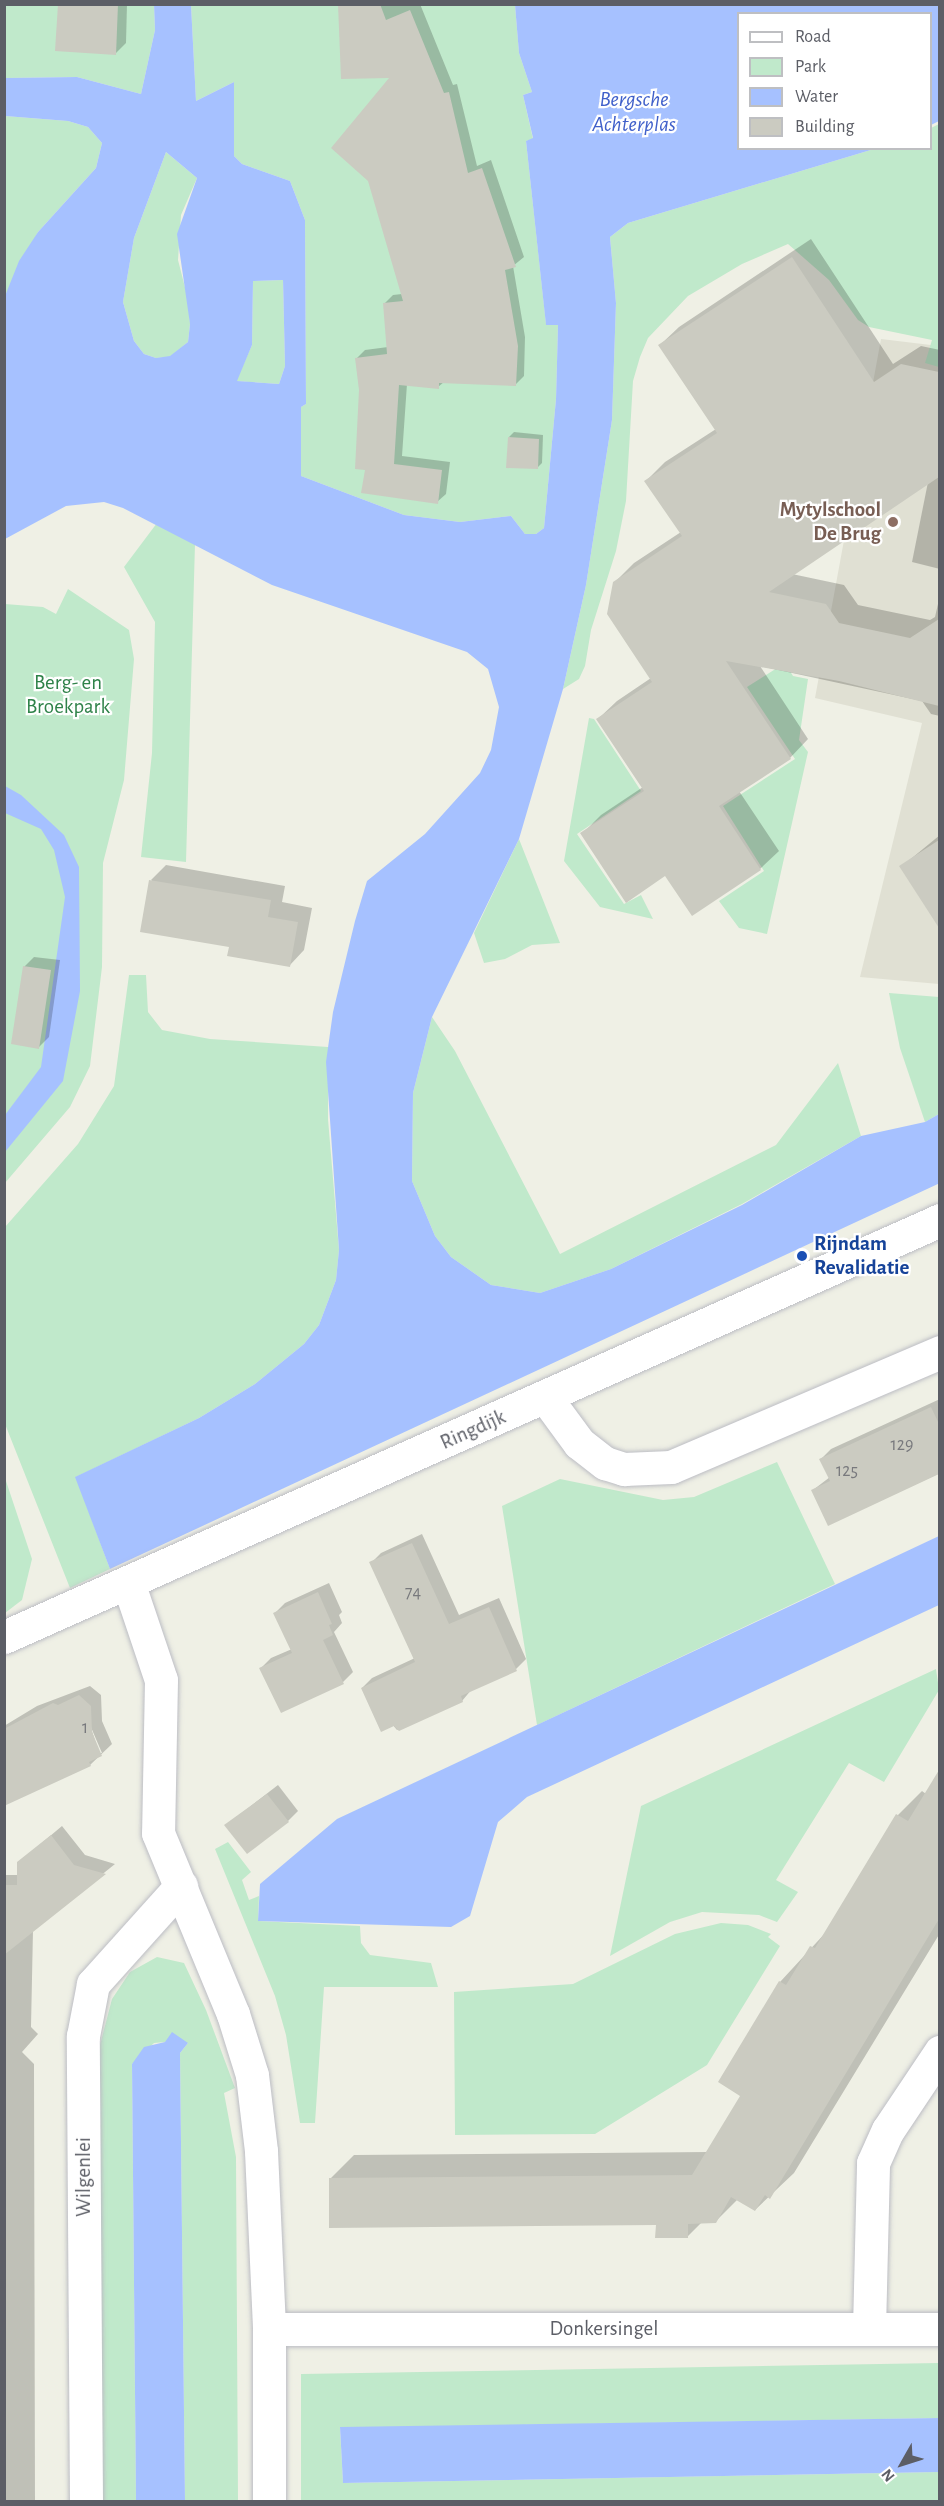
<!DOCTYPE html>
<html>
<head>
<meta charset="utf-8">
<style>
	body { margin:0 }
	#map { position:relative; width:944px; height:2506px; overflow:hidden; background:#eff0e5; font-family:"Alegreya Sans",sans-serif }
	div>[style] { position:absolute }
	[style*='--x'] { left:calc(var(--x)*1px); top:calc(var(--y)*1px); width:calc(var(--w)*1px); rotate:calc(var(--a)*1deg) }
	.education>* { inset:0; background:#e0e0d3 }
	.green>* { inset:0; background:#c0e9cb }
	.water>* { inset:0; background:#a6c1ff }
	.shadow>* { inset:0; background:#0003 }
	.building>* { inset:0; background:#cbcbc1 }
	.roads { filter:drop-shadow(0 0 2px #bcbdc4) drop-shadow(0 0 2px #bcbdc4) }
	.minor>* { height:33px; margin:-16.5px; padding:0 16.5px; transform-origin:16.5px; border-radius:16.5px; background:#fff }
	.tertiary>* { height:33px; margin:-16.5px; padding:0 16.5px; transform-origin:16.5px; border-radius:16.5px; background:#fff }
	.dots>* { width:16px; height:16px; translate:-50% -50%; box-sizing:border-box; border:3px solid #fff; border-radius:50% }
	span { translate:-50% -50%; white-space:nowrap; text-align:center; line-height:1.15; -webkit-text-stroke:4.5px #fff; paint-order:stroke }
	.number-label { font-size:18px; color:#78797d }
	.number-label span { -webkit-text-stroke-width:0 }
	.education-label { font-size:21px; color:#785e54; font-weight:700 }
	.right { translate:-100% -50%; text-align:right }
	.park-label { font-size:21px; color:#2f8249 }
	.transit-label { font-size:21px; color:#164399; font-weight:700 }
	.left { translate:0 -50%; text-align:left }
	.street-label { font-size:21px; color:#5c5e66 }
	.water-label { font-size:22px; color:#4060ca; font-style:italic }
	.frame { position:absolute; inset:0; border:6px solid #5c5e66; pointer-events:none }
	.legend { position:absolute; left:737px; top:12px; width:195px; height:138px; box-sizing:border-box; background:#fff; border:2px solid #bebfc2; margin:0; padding:8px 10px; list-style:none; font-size:18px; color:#5c5e66 }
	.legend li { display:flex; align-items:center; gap:12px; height:30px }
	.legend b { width:30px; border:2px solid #bebfc2 }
	.north { position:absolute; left:872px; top:2434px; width:60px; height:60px; -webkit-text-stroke:4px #fff; paint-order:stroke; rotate:231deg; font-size:16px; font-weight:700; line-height:24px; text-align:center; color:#5c5e66 }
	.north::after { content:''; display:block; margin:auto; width:21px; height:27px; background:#5c5e66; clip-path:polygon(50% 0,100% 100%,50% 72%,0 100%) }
</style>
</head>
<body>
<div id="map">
	<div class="education">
		<i style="clip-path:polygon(881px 339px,939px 346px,939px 984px,860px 977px,922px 723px,815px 698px)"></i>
	</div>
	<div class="green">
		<i style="clip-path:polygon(4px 5px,154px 5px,155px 30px,141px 94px,77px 77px,5px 78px)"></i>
		<i style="clip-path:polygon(191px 5px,515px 5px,519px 53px,532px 92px,523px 95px,533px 139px,526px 141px,546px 324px,558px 325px,556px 399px,544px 528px,536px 534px,525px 534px,511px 516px,460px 522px,404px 515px,301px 476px,301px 407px,306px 404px,305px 220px,290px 181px,242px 164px,234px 156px,234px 82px,196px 101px)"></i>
		<i style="clip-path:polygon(5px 116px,68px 121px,88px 127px,102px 143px,96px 168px,38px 232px,5px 296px)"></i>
		<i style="clip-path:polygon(939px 124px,939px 367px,925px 363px,932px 340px,869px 327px,858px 320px,829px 280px,788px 244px,742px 264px,688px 296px,648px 338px,640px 357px,633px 381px,626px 501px,616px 551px,591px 630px,585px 666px,579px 679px,563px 689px,586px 585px,612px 420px,616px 303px,610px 237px,628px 223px,874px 149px,930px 148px,931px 128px)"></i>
		<i style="clip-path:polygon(166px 152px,197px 178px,181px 215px,178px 260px,189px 303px,190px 324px,188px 342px,170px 357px,156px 358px,144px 354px,134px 341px,123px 302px,134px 238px)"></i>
		<i style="clip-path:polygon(283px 280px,285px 366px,279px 384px,236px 381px,252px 345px,253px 281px)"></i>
		<i style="clip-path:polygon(157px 523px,195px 544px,186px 862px,141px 857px,152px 753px,155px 622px,124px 567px)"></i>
		<i style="clip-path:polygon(68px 589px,129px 630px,134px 659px,124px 780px,103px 863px,102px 967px,90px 1066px,70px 1107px,5px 1183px,5px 604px,43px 607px,56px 614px)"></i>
		<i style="clip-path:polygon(785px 663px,793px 676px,808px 679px,799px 740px,808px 752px,767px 934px,739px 928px,719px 901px,764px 871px,723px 806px,795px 759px,747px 687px)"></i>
		<i style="clip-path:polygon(589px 718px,594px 719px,641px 791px,577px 834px,624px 904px,641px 895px,653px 919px,600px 907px,564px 861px)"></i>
		<i style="clip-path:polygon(519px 839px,560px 943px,532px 945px,505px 959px,484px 963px,474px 933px)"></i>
		<i style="clip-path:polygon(129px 975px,146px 975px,148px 1012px,162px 1030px,210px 1039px,328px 1047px,328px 1119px,339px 1250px,336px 1280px,319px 1325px,304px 1344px,255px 1384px,199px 1418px,76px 1477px,110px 1569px,70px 1588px,5px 1424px,5px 1227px,78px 1144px,114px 1086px)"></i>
		<i style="clip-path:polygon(889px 993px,939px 997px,939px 1114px,925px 1122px,900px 1048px)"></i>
		<i style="clip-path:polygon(432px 1017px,455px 1051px,560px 1254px,776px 1145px,838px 1063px,861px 1136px,742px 1204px,611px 1269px,540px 1293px,491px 1285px,451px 1257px,435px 1236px,412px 1181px,413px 1093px)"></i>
		<i style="clip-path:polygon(777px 1462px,835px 1584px,537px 1725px,502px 1506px,560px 1479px,663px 1500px,694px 1497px)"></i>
		<i style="clip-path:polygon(5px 1478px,32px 1559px,22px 1600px,5px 1613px)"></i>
		<i style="clip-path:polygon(936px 1669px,939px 1690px,884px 1782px,849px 1763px,776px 1880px,798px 1892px,777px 1922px,759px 1915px,702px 1912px,670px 1922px,610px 1956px,641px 1806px)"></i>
		<i style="clip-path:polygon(228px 1842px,251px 1872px,242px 1880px,249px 1900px,259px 1896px,258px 1921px,360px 1926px,361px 1943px,370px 1955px,431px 1963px,438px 1987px,324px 1987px,315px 2123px,300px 2123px,286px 2035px,275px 1996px,215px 1849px)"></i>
		<i style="clip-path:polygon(721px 1923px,748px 1925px,771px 1934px,768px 1937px,780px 1946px,707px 2065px,595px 2134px,455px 2135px,454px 1992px,573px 1984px,675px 1934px)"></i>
		<i style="clip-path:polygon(157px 1957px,184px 1963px,206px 2010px,235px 2088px,224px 2093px,236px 2157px,238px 2501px,185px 2501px,180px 2053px,188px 2043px,165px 2042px,154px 2043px,132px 2064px,136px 2501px,99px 2502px,96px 2086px,100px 2045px,112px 1999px,130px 1972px)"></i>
		<i style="clip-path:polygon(939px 2363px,939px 2418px,340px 2428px,343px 2483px,939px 2472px,939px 2501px,301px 2501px,301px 2374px)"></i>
	</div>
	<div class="water">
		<i style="clip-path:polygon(evenodd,154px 5px,191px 5px,196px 101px,234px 82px,234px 156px,242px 164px,290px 181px,305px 220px,306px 404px,301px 407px,301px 476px,404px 515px,460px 522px,511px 516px,525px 534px,536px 534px,544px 528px,556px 399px,558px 325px,546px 325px,526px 141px,533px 138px,523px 95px,532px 92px,519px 53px,515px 5px,939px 5px,939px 121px,931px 125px,930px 14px,738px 14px,738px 148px,874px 149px,628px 223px,610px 237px,616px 303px,612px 420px,586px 585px,563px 689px,519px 839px,432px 1017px,413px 1093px,412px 1181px,435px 1236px,451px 1257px,491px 1285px,540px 1293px,611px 1269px,742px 1205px,861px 1136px,925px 1122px,939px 1114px,940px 1183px,110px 1569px,75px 1477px,199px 1418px,255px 1384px,304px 1344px,319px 1325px,336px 1280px,339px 1250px,326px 1062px,333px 1012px,355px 921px,367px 881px,425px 834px,480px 773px,491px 750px,499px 707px,488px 669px,467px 652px,272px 585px,123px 508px,104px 502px,66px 506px,5px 539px,5px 296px,19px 261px,38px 232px,96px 168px,102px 143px,88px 127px,68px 121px,5px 116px,5px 78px,77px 77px,141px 94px,155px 30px,154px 5px,166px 152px,197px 178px,177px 234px,190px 324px,188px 342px,170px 356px,156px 358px,144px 354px,134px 341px,123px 302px,134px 238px,166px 152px,154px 5px,283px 280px,285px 366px,279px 384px,237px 381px,252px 345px,253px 281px,283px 280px)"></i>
		<i style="clip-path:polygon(5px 786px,21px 795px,64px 835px,79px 867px,80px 991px,63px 1081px,5px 1152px,5px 1115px,41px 1067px,65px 897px,54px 850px,41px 829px,5px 813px)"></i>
		<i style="clip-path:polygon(939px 1536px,939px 1605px,527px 1797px,498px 1822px,470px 1916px,451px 1927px,258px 1921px,260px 1884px,337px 1819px)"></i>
		<i style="clip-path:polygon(172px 2032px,188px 2043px,180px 2053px,185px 2501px,136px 2501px,132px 2064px,144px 2047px,165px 2042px)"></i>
		<i style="clip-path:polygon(939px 2418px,939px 2472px,343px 2483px,340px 2427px)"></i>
	</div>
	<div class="shadow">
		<i style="clip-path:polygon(60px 4px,127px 4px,126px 43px,115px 54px)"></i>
		<i style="clip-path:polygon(339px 4px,420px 4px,453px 85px,457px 84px,477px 166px,491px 160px,524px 257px,513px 266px,525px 337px,524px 376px,515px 385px,444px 382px,438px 387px,407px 384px,402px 456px,450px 462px,446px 494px,437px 502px,367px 469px,357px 358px,365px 350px,388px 347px,385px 303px,393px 295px,402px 294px,393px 77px)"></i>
		<i style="clip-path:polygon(811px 239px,893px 364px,921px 346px,940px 350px,940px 569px,912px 562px,928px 482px,792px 574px,844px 585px,858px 605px,930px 620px,935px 617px,940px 595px,940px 716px,931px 714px,922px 701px,760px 666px,808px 739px,790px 758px,739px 791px,779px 851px,760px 869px,582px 834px,601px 815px,643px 787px,598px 719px,617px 701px,651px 678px,615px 582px,634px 563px,681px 532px,646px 481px,665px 462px,716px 429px,660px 345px,679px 327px)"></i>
		<i style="clip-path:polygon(514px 432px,543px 435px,542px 463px,537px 468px,509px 437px)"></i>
		<i style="clip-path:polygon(940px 835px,940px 907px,926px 904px,901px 867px)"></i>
		<i style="clip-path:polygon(166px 865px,285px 886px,282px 902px,312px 908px,304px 950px,290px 965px,231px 945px,151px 880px)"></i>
		<i style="clip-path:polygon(34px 957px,60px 960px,49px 1037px,39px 1047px,24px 967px)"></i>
		<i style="clip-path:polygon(940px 1399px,940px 1473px,829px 1524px,813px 1490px,830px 1477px,821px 1459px,831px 1449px)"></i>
		<i style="clip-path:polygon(422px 1534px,459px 1615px,499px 1598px,526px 1659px,516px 1669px,472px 1689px,462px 1701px,397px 1730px,362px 1688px,372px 1678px,415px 1658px,371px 1563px,381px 1553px)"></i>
		<i style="clip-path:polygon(329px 1583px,342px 1612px,339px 1615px,342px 1623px,334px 1632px,353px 1672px,343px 1682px,261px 1668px,271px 1658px,292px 1649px,275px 1613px,285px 1603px)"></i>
		<i style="clip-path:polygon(evenodd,90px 1686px,101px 1695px,102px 1721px,112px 1744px,90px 1765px,4px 1805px,4px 1726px,37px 1706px,90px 1686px,90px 1725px,102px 1753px,99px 1753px,90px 1725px)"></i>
		<i style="clip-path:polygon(940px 1773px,940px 1933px,794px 2173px,755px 2210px,738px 2199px,715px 2222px,702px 2222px,688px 2236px,657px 2224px,330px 2179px,354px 2155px,708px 2152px,742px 2095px,780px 1982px,828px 1930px,898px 1815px,922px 1791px,926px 1794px)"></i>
		<i style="clip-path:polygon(278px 1785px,298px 1811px,288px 1821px,226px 1825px)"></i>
		<i style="clip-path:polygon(62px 1826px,85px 1855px,115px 1864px,33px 1930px,31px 2027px,38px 2034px,22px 2052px,34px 2064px,35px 2502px,4px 2502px,4px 1875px,18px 1875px,18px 1863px)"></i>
	</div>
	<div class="building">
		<i style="clip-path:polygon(58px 4px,118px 4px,116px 55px,55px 51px)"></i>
		<i style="clip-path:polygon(338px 4px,380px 4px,386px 20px,410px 10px,444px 93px,449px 92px,468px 173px,482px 168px,516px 267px,505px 270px,518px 346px,516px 386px,439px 383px,439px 389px,399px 385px,394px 464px,442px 470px,438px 504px,361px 493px,365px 470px,355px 469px,359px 390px,355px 358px,387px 354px,383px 303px,403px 301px,368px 181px,331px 148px,389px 78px,341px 79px)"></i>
		<i style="clip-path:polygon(792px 257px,874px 382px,901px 364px,939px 372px,939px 477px,769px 592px,826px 604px,839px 623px,910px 638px,939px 619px,939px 706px,839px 681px,726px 661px,791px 759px,719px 806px,761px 870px,692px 916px,665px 876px,626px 903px,580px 833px,644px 791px,596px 719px,652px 682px,607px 614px,613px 582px,682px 536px,644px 481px,717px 433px,658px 345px)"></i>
		<i style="clip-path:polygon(508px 437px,539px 439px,538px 469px,506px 468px)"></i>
		<i style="clip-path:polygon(939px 840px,939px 928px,899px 866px)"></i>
		<i style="clip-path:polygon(149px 880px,271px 900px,268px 917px,298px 922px,290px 967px,227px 956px,229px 947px,140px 932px)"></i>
		<i style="clip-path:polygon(23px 966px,51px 970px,39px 1049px,11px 1044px)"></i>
		<i style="clip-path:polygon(931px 1407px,939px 1424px,939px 1474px,828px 1526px,811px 1490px,830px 1481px,819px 1459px)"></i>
		<i style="clip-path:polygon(412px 1543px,449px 1624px,489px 1607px,517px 1671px,461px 1696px,463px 1702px,399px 1731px,394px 1726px,381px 1732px,361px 1688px,415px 1662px,369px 1562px)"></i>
		<i style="clip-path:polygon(318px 1592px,332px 1624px,329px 1625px,333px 1635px,323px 1640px,344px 1684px,281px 1713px,259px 1668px,292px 1653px,273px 1613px)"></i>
		<i style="clip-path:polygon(79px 1695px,91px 1706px,92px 1732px,102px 1756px,89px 1762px,91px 1766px,4px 1806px,4px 1729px,53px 1703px,58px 1705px)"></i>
		<i style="clip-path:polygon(939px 1770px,939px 1919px,770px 2199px,765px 2195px,755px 2211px,731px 2197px,716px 2223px,688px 2224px,688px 2238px,655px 2238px,656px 2225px,329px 2228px,329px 2178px,692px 2175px,740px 2096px,718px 2082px,779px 1981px,786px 1985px,810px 1946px,815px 1948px,896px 1814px,908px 1821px)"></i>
		<i style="clip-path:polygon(267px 1794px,289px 1822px,247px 1854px,224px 1825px)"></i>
		<i style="clip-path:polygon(51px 1835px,74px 1865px,106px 1874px,4px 1955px,4px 1885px,17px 1885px,17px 1862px)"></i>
	</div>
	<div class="roads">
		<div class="minor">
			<i style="--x:546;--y:1398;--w:56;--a:53.7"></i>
			<i style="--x:579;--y:1443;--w:33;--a:38"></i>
			<i style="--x:605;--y:1463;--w:20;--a:18"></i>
			<i style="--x:624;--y:1469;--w:47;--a:-2.4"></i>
			<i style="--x:671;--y:1467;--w:293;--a:-23.1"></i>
			<i style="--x:128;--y:1582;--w:103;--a:71.4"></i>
			<i style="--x:161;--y:1680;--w:153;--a:91.1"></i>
			<i style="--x:158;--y:1833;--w:196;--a:67.5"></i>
			<i style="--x:233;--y:2014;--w:64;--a:72.7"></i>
			<i style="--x:252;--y:2075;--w:77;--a:83.2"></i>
			<i style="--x:261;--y:2151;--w:178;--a:87.4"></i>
			<i style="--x:269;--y:2329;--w:173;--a:90"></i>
			<i style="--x:269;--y:2329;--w:671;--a:0"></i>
			<i style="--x:869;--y:2329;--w:166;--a:-88.6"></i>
			<i style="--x:873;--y:2163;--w:36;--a:-66"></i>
			<i style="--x:888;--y:2130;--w:94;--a:-56.3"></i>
			<i style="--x:86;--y:2502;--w:466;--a:-90.4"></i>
			<i style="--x:83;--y:2036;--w:53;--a:-79.1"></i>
			<i style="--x:93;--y:1984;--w:132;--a:-48.1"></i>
		</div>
		<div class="tertiary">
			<i style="--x:4;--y:1637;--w:1025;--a:-24.01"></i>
		</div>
	</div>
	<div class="dots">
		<i style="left:893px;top:522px;background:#8d6e63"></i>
		<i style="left:802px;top:1256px;background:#1a4fb4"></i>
	</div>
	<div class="number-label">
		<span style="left:902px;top:1445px">129</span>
		<span style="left:847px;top:1471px">125</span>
		<span style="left:413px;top:1593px">74</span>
		<span style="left:85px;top:1728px">1</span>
	</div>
	<div class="education-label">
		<span class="right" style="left:881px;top:522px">Mytylschool<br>De Brug</span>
	</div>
	<div class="park-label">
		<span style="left:68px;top:695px">Berg- en<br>Broekpark</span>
	</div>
	<div class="transit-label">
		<span class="left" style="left:814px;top:1256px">Rijndam<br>Revalidatie</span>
	</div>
	<div class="street-label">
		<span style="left:473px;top:1430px;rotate:-24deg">Ringdijk</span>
		<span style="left:84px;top:2177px;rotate:-90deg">Wilgenlei</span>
		<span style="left:604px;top:2329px">Donkersingel</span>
	</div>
	<div class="water-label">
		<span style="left:634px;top:112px">Bergsche<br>Achterplas</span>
	</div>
	<div class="frame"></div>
	<ul class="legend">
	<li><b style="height:8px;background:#fff"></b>Road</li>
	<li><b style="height:16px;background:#c0e9cb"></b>Park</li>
	<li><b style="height:16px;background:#a6c1ff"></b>Water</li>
	<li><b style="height:16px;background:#cbcbc1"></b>Building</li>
	</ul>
	<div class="north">N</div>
</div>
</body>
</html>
